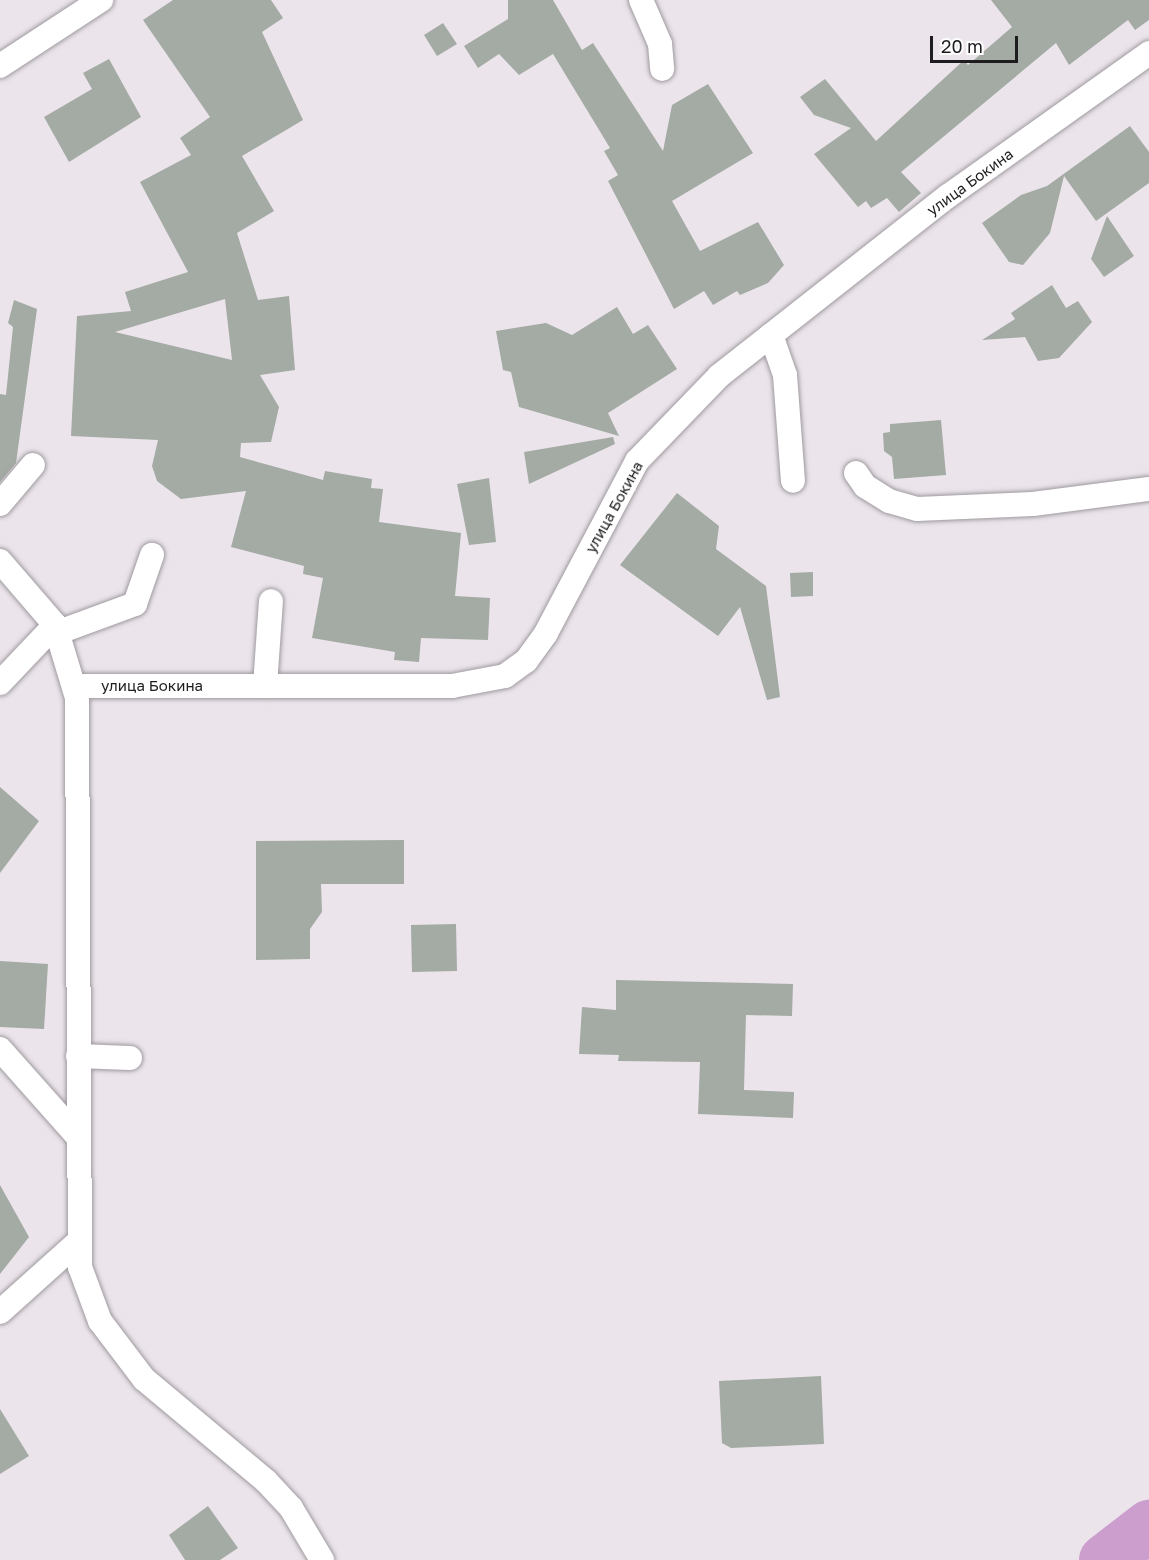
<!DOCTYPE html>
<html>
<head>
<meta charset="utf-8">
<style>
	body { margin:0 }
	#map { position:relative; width:1149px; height:1560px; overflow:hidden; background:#ebe5eb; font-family:"Golos Text",sans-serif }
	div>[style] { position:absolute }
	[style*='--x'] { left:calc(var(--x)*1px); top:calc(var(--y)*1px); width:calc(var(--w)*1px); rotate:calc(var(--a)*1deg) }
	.green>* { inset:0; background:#f0ccf1 }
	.river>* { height:52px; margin:-26px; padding:0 26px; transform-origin:26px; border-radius:26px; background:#cc9ecd }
	.building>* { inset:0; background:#a4aaa4 }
	.roads { filter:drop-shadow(0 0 2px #9f9a9f) drop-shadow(0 0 2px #9f9a9f) }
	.street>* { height:24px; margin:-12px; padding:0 12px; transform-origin:12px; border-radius:12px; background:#fff }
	span { translate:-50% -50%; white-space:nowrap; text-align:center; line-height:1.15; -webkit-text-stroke:5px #fff; paint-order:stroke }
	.street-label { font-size:15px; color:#1e1c1e }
	.scale { position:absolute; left:930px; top:36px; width:88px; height:27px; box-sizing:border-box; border:3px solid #1e1c1e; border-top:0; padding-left:8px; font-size:18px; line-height:21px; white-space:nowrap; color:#1e1c1e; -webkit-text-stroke:4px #fff; paint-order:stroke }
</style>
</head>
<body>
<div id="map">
	<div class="green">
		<i style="clip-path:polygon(1149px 1498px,1149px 1560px,1083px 1560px)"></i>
	</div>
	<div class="river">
		<i style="--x:1105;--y:1560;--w:56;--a:-37.7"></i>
	</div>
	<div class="building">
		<i style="clip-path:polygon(evenodd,173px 0,271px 0,283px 18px,262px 32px,303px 120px,242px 156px,274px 211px,237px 233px,258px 300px,289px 296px,295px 370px,260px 375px,279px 407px,271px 442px,241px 443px,240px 457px,323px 480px,325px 471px,372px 479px,371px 488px,383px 489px,379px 522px,461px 533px,455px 596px,490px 598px,488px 640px,421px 638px,419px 662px,394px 660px,395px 652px,312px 638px,323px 578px,303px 574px,304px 566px,231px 547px,246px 491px,181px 499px,157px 481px,152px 466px,158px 440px,71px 436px,77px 316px,131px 311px,125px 292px,188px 272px,140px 182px,191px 155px,180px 138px,210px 117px,143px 20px,173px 0,225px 299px,232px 360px,115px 332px,225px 299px)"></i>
		<i style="clip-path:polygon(508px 0,553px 0,582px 50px,593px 43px,663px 151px,672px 105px,708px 84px,753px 153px,672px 201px,700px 251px,758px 222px,784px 265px,768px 283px,740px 295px,737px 291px,713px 305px,704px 291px,674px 309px,608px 181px,618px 175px,604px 151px,610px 148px,553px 54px,519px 75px,499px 54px,478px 68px,464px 46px,508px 19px)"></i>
		<i style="clip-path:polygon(991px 0,1149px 0,1149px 20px,1135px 30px,1128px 20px,1069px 65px,1056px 43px,901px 172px,921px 193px,899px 212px,887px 198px,871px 208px,866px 201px,858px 207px,814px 154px,851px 128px,814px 115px,800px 97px,825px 79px,876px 141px,964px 60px,968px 65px,1012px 27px)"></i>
		<i style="clip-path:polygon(443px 23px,457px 44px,437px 56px,424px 35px)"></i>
		<i style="clip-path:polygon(109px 59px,141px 117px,69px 162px,44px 117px,92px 89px,83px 73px)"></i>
		<i style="clip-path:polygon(1130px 126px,1149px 152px,1149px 183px,1096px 221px,1064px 176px,1050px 233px,1023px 265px,1009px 262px,982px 223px,1021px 195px,1047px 186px)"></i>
		<i style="clip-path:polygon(1107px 216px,1134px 256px,1104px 277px,1091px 259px)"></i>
		<i style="clip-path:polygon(1052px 285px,1066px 308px,1078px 301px,1092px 322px,1059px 358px,1038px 361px,1025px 337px,982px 340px,1015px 319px,1011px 313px)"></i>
		<i style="clip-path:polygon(14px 300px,37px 309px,16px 463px,0 482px,0 394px,6px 395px,13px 327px,8px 323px)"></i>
		<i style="clip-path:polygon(617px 307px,633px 334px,648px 325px,677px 369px,608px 413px,619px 436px,519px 407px,511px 372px,503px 370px,496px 331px,546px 323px,572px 335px)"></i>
		<i style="clip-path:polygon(941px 420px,946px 475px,894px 479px,892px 457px,884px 451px,883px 433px,890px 432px,890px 424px)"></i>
		<i style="clip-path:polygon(613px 437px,615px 444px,529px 484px,524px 452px)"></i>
		<i style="clip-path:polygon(489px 478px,496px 542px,469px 545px,457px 484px)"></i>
		<i style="clip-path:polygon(677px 493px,719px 526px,716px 549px,766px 586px,780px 697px,767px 700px,740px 607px,718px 636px,620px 565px)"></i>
		<i style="clip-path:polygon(813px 572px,813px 596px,791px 597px,790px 573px)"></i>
		<i style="clip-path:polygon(0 787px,39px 821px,0 873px)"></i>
		<i style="clip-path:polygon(404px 840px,404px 884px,321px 884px,322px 912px,310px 929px,310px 959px,256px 960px,256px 841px)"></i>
		<i style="clip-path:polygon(456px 924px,457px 971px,412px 972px,411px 925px)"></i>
		<i style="clip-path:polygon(0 961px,48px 964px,44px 1029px,0 1027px)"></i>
		<i style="clip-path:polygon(616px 980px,793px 984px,792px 1016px,746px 1015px,744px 1090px,794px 1092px,793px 1118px,698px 1114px,700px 1062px,618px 1061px,619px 1055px,579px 1054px,582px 1007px,616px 1010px)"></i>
		<i style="clip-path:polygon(0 1185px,29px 1237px,0 1274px)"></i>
		<i style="clip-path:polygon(821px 1376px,824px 1444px,731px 1448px,722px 1443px,719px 1381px)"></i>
		<i style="clip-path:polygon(0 1409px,29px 1456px,0 1474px)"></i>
		<i style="clip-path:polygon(208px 1506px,238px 1548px,220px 1560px,185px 1560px,169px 1535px)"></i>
	</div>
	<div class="roads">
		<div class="street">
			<i style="--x:641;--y:0;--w:48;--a:66.6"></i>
			<i style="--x:660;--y:44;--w:25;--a:85"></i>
			<i style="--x:0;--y:66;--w:121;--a:-33.2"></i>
			<i style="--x:771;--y:335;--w:42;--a:70.7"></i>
			<i style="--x:785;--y:375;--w:106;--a:85.7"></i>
			<i style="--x:856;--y:473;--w:16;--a:55"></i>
			<i style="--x:865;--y:486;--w:28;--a:32"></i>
			<i style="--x:889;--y:501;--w:29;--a:16"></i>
			<i style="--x:917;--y:509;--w:116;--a:-2.5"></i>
			<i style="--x:1033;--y:504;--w:117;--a:-7.4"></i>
			<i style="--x:0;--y:504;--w:51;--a:-49.8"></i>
			<i style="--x:0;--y:561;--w:84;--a:49.3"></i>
			<i style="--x:55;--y:625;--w:76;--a:73.2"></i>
			<i style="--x:77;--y:698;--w:569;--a:89.7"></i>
			<i style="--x:80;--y:1267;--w:58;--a:69.7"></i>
			<i style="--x:100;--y:1321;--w:73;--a:52.8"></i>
			<i style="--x:144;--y:1379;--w:159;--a:39.9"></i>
			<i style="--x:266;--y:1481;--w:37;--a:47"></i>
			<i style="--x:291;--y:1508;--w:61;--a:59.2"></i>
			<i style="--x:59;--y:632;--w:81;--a:-20.2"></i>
			<i style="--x:135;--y:604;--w:52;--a:-70.9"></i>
			<i style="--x:0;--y:683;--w:80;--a:-46.5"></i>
			<i style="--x:75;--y:686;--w:377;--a:0"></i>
			<i style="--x:452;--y:686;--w:54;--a:-10.7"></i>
			<i style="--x:505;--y:676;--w:26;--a:-36"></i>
			<i style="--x:526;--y:661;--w:34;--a:-54"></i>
			<i style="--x:546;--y:633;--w:195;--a:-62.1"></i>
			<i style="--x:637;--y:461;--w:118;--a:-46"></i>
			<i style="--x:719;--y:376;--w:291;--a:-38.2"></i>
			<i style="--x:948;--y:196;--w:247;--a:-35.4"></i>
			<i style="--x:265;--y:686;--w:85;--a:-86"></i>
			<i style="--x:0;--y:1049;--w:118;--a:48.4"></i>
			<i style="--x:78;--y:1056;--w:52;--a:2.2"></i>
			<i style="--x:0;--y:1312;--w:105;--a:-41.9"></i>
		</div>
	</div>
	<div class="street-label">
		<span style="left:970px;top:182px;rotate:-36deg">улица Бокина</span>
		<span style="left:614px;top:507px;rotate:-61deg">улица Бокина</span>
		<span style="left:152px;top:686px">улица Бокина</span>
	</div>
	<div class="scale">20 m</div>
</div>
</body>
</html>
